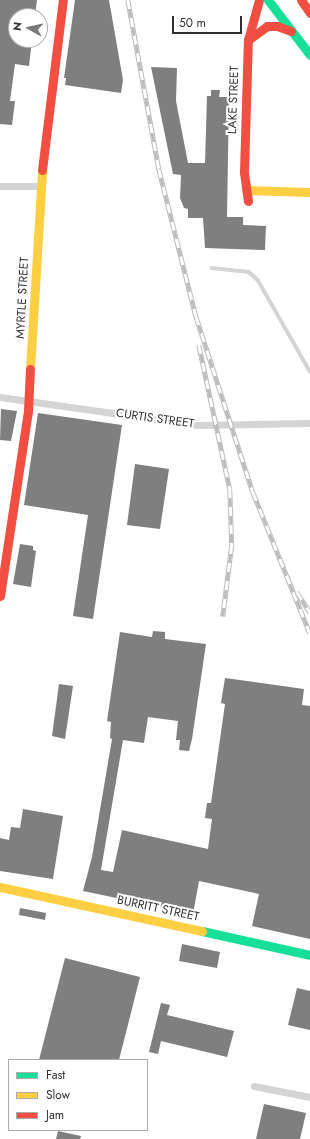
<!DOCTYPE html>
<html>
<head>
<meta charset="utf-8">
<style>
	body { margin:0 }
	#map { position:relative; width:310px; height:1139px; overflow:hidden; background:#fff; font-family:Jost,sans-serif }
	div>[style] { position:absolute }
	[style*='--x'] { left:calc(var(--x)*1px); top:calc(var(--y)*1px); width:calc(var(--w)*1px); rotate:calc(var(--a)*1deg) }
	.building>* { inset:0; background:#7f7f7f }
	.lane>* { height:3.5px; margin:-1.75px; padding:0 1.75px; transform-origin:1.75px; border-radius:1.75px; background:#d4d4d4 }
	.street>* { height:7px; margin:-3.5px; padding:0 3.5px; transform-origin:3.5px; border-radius:3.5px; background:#d4d4d4 }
	.fast>* { height:9px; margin:-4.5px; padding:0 4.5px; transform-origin:4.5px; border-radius:4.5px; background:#16e098 }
	.slow>* { height:9px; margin:-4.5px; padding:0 4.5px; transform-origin:4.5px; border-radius:4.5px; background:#ffcf43 }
	.jam>* { height:9px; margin:-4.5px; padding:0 4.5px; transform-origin:4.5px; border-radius:4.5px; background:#f24e42 }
	.rail>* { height:4.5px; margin-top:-2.25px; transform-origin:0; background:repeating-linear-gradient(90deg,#fff 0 9px,#bcbcbc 0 18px); box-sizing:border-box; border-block:1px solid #bcbcbc }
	span { translate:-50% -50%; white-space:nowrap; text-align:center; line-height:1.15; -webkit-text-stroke:4px #fff; paint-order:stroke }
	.street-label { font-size:12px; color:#303030 }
	.legend { position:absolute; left:8px; top:1059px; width:140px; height:72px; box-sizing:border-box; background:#fff; border:1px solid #acacac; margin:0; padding:5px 7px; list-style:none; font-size:12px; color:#303030 }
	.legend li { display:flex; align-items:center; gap:8px; height:20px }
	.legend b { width:20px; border:1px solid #acacac }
	.north { position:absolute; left:8px; top:8px; width:40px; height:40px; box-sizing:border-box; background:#fff; border:1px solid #acacac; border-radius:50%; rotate:278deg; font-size:11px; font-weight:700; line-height:16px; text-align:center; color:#303030 }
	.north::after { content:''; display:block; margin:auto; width:14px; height:18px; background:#787878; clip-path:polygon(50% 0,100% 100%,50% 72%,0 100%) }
	.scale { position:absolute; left:172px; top:16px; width:70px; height:18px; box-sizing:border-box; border:2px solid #303030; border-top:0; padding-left:5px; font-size:12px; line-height:14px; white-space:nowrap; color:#303030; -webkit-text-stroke:3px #fff; paint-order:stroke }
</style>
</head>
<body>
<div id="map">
	<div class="building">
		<i style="clip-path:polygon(0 0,37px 0,35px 16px,16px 16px,16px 40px,32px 40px,29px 66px,15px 64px,10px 101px,15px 101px,12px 125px,0 124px)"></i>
		<i style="clip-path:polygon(75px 0,109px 0,123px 80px,121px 93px,65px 85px,66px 78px,64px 78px)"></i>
		<i style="clip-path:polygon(151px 67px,177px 68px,176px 101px,188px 163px,205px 163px,207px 96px,211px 96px,211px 90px,220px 90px,219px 97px,229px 97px,227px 217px,243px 217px,243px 225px,266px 226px,265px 250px,205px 248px,203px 218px,188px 218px,188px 209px,184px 208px,180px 198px,181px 175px,173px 174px)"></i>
		<i style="clip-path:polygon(1px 409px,17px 411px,11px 441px,0 440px)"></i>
		<i style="clip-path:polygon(38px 413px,122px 425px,93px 619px,73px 616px,88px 515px,24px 505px)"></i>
		<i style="clip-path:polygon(135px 464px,169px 469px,160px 529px,127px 525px)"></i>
		<i style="clip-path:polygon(20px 544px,33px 546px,33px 550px,36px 551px,31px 587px,13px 584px)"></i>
		<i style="clip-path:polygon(153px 631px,165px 632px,165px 639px,206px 644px,192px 739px,189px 751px,179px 750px,180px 740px,176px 740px,178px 721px,148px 717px,144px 743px,123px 740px,101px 870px,113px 872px,122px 830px,208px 849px,212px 819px,205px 818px,207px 803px,211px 803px,225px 704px,221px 703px,225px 678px,304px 689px,302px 705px,310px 706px,310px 939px,252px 926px,259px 894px,199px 881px,193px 914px,83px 891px,92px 857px,112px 739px,110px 738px,111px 722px,107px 721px,120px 632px,152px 637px)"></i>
		<i style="clip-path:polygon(59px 684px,73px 686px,65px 739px,52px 736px)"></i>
		<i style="clip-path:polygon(23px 809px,63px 816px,53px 879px,0 871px,0 838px,9px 840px,11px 827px,20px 828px)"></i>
		<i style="clip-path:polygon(20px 908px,46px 913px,45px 920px,19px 915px)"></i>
		<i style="clip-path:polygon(182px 944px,220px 952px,217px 968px,179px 961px)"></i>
		<i style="clip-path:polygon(65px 958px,140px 977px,119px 1060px,39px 1060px)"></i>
		<i style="clip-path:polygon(297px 988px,310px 991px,310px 1030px,288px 1025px)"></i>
		<i style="clip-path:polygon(161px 1003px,170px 1005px,167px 1015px,234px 1031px,227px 1057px,161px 1041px,158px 1054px,149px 1052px)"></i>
		<i style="clip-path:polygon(264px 1104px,306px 1113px,300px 1139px,256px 1139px)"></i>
		<i style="clip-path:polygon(58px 1131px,81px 1136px,80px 1139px,56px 1139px)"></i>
	</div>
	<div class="lane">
		<i style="--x:212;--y:268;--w:37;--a:6"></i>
		<i style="--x:249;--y:272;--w:12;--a:42"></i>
		<i style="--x:258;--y:280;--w:105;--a:60.3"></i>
	</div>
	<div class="street">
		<i style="--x:0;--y:186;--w:41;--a:0"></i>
		<i style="--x:0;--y:397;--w:199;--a:8.1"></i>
		<i style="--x:197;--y:425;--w:113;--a:-1"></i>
		<i style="--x:254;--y:1086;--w:57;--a:11.1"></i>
	</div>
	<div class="fast">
		<i style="--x:268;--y:0;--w:69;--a:52.6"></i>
		<i style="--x:202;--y:931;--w:111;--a:12.5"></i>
	</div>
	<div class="slow">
		<i style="--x:246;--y:190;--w:64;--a:1.8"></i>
		<i style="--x:30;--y:369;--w:199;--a:-86.5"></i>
		<i style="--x:0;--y:887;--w:207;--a:12.3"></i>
	</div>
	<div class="jam">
		<i style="--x:301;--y:0;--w:16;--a:55"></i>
		<i style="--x:248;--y:40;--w:24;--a:-36"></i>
		<i style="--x:267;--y:26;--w:10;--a:0"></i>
		<i style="--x:277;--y:26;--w:15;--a:20"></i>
		<i style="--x:42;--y:170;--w:171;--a:-83"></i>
		<i style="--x:248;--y:201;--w:29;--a:-98"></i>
		<i style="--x:244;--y:172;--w:132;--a:-88.3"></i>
		<i style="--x:248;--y:40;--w:41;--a:-74.6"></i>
		<i style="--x:0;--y:596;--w:187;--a:-81.4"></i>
		<i style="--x:28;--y:411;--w:42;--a:-87.3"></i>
	</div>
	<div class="rail">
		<i style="--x:128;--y:0;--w:172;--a:79.6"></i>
		<i style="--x:159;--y:169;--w:152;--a:75.9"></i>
		<i style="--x:196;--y:316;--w:185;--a:72.1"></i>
		<i style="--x:253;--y:492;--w:152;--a:68"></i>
		<i style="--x:199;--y:345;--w:147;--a:77.9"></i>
		<i style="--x:230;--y:489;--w:56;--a:88"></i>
		<i style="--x:232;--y:545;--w:72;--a:97.2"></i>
		<i style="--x:297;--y:592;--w:24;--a:57"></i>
	</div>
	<div class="street-label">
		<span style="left:234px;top:100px;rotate:-88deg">LAKE STREET</span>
		<span style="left:23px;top:298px;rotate:-87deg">MYRTLE STREET</span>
		<span style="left:155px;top:419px;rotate:8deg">CURTIS STREET</span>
		<span style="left:158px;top:909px;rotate:12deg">BURRITT STREET</span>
	</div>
	<ul class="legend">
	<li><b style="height:5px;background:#16e098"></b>Fast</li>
	<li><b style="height:5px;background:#ffcf43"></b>Slow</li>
	<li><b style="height:5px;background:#f24e42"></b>Jam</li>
	</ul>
	<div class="north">N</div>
	<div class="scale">50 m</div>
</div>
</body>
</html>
